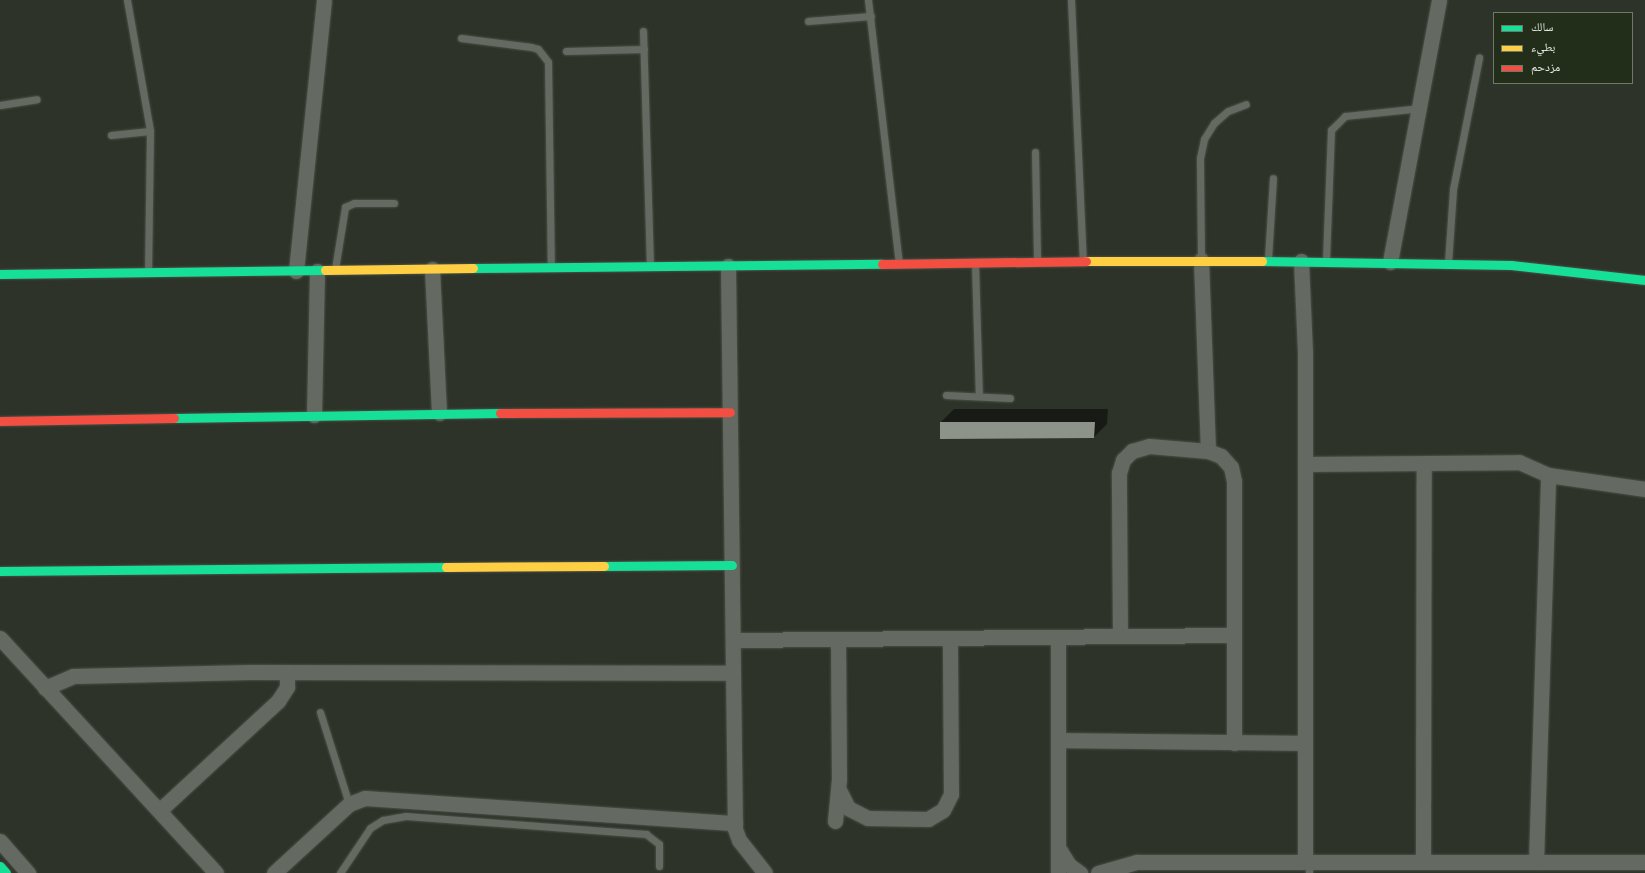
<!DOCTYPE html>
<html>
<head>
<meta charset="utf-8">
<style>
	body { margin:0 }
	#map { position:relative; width:1645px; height:873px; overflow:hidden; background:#2d3328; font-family:Arial,"Noto Naskh Arabic",sans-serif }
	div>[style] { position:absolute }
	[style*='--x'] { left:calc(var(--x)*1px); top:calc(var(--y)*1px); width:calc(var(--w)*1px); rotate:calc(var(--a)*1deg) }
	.shadow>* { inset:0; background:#0007 }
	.building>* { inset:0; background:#8d9389 }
	.roads { filter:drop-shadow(0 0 1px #4a5046) drop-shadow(0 0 1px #4a5046) }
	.lane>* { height:7px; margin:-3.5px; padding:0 3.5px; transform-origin:3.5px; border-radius:3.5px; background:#646962 }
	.street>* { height:15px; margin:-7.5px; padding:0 7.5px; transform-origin:7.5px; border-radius:7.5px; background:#646962 }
	.fast>* { height:9px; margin:-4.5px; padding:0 4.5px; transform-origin:4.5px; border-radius:4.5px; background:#16e098 }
	.slow>* { height:9px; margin:-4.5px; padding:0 4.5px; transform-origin:4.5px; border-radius:4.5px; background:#ffcf43 }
	.jam>* { height:9px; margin:-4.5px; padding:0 4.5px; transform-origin:4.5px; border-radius:4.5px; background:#f24e42 }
	span { translate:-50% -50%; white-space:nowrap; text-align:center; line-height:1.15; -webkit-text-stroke:4px #222d1a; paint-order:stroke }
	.legend { position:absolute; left:1493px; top:12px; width:140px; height:72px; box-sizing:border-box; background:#222d1a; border:1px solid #707969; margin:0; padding:5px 7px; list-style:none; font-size:12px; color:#e5ece0 }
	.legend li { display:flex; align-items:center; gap:8px; height:20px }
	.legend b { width:20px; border:1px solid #707969 }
</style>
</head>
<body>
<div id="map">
	<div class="shadow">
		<i style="clip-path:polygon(954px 409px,1108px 409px,1107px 424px,1094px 437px,941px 438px,941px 422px)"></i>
	</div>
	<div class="building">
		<i style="clip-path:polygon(940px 422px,1095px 422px,1094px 438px,940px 439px)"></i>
	</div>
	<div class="roads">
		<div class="lane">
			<i style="--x:127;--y:0;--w:133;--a:80"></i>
			<i style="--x:150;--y:131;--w:140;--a:90.8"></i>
			<i style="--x:868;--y:0;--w:264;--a:83.3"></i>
			<i style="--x:1071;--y:0;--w:260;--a:87.4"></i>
			<i style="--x:808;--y:21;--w:63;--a:-4.5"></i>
			<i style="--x:643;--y:31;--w:233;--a:88.3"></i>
			<i style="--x:461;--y:38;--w:71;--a:7.3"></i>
			<i style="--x:531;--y:47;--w:7;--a:16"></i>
			<i style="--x:538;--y:49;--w:16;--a:52"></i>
			<i style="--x:548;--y:62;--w:204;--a:89.2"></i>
			<i style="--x:566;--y:51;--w:78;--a:-1.5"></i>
			<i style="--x:0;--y:105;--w:37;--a:-9"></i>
			<i style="--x:111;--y:135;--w:39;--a:-6"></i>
			<i style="--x:1035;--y:152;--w:108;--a:88.9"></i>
			<i style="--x:1201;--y:259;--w:101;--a:-90.6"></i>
			<i style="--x:1200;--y:158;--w:19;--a:-78"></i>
			<i style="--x:1204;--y:139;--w:19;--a:-58"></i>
			<i style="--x:1214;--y:123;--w:18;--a:-41"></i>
			<i style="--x:1228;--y:111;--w:19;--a:-21"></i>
			<i style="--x:1268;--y:259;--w:81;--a:-86.5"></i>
			<i style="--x:1326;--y:260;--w:130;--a:-87.8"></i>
			<i style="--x:1331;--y:130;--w:20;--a:-45"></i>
			<i style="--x:1345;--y:116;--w:75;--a:-6.1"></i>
			<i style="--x:1448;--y:263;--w:74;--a:-86.1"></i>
			<i style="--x:1453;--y:189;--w:134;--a:-78.8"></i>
			<i style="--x:975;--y:264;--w:132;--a:88.3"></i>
			<i style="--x:335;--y:269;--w:63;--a:-80.8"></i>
			<i style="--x:345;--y:207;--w:10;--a:-24"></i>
			<i style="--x:354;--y:203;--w:40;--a:0"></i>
			<i style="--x:946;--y:395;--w:64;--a:2.7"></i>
			<i style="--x:320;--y:712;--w:96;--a:72.5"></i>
			<i style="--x:1309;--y:863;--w:10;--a:90"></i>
			<i style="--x:340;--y:873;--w:54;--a:-56.3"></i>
			<i style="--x:370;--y:828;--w:15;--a:-32"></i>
			<i style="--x:383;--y:820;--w:23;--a:-10"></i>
			<i style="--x:406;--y:816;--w:241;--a:4.3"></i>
			<i style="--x:646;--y:834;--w:16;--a:38"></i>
			<i style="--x:659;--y:844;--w:22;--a:90"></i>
		</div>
		<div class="street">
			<i style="--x:1201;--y:260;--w:191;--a:87.9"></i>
			<i style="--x:1301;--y:261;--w:91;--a:87.5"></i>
			<i style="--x:1305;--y:352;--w:510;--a:90"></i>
			<i style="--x:1390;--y:262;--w:267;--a:-79.4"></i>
			<i style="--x:728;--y:266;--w:563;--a:89.29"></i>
			<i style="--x:735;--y:829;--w:12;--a:70"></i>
			<i style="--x:739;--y:840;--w:42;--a:51.8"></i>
			<i style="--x:432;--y:269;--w:144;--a:87.2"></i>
			<i style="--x:296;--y:271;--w:272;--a:-84.1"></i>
			<i style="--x:314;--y:415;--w:144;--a:-88.8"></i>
			<i style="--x:1305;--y:464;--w:214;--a:-0.5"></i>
			<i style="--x:1519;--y:462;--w:32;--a:24"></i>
			<i style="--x:1548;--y:475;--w:98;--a:8.2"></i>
			<i style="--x:1120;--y:636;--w:163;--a:-90.4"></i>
			<i style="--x:1119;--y:473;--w:14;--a:-73"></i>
			<i style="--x:1123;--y:460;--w:13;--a:-45"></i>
			<i style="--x:1132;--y:451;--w:18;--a:-16"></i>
			<i style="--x:1149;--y:446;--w:59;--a:4.8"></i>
			<i style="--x:1208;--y:451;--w:14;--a:21"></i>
			<i style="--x:1221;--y:456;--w:15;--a:48"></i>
			<i style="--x:1231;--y:467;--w:14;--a:78"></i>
			<i style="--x:1234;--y:481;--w:262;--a:90"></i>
			<i style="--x:0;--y:638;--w:319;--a:47.4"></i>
			<i style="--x:733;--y:640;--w:501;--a:-0.57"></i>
			<i style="--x:45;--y:688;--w:30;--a:-23"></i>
			<i style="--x:73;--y:676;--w:177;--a:-1.3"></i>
			<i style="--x:250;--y:672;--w:483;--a:0.1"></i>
			<i style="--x:1059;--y:740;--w:246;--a:0.7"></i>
			<i style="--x:839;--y:790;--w:20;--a:63"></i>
			<i style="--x:848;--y:808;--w:22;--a:27"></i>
			<i style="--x:868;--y:818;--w:60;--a:1"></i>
			<i style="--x:928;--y:819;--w:17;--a:-31"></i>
			<i style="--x:943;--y:810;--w:18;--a:-63"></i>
			<i style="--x:951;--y:794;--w:156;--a:-90.4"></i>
			<i style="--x:160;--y:810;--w:161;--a:-42.7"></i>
			<i style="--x:278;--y:701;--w:17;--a:-57"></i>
			<i style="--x:287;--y:687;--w:15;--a:-90"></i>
			<i style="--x:835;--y:821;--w:42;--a:-84.6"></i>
			<i style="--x:839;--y:779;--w:140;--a:-90.4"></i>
			<i style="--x:0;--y:841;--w:43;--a:48.8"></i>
			<i style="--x:1059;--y:849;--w:19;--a:58"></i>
			<i style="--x:1069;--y:865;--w:14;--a:36"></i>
			<i style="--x:1423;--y:862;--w:399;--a:-89.9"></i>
			<i style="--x:1536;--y:862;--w:387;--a:-88.2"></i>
			<i style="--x:274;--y:873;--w:102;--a:-42.6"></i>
			<i style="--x:349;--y:804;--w:17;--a:-21"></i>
			<i style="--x:365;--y:798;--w:371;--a:3.9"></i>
			<i style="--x:1058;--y:873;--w:236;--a:-90"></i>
			<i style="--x:1098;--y:873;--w:41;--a:-15.8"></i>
			<i style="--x:1137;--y:862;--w:508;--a:0"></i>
		</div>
		<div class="fast">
			<i style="--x:1262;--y:261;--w:249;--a:0.9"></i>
			<i style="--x:1511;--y:265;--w:135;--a:6.4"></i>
			<i style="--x:473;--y:268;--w:409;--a:-0.6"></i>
			<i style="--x:0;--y:274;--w:325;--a:-0.7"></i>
			<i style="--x:174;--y:418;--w:326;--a:-0.9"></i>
			<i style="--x:604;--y:566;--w:128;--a:-0.4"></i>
			<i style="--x:0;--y:571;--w:446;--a:-0.5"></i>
			<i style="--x:0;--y:866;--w:9;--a:49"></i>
		</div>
		<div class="slow">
			<i style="--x:1086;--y:261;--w:176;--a:0"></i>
			<i style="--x:325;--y:270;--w:148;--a:-0.8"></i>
			<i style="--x:446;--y:567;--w:158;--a:-0.4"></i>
		</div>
		<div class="jam">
			<i style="--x:882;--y:264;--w:204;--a:-0.8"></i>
			<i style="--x:500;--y:413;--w:230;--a:-0.2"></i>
			<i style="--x:0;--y:421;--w:174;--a:-1"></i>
		</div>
	</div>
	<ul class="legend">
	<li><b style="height:5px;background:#16e098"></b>سالك</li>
	<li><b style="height:5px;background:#ffcf43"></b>بطيء</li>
	<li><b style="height:5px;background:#f24e42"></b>مزدحم</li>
	</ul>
</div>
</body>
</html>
